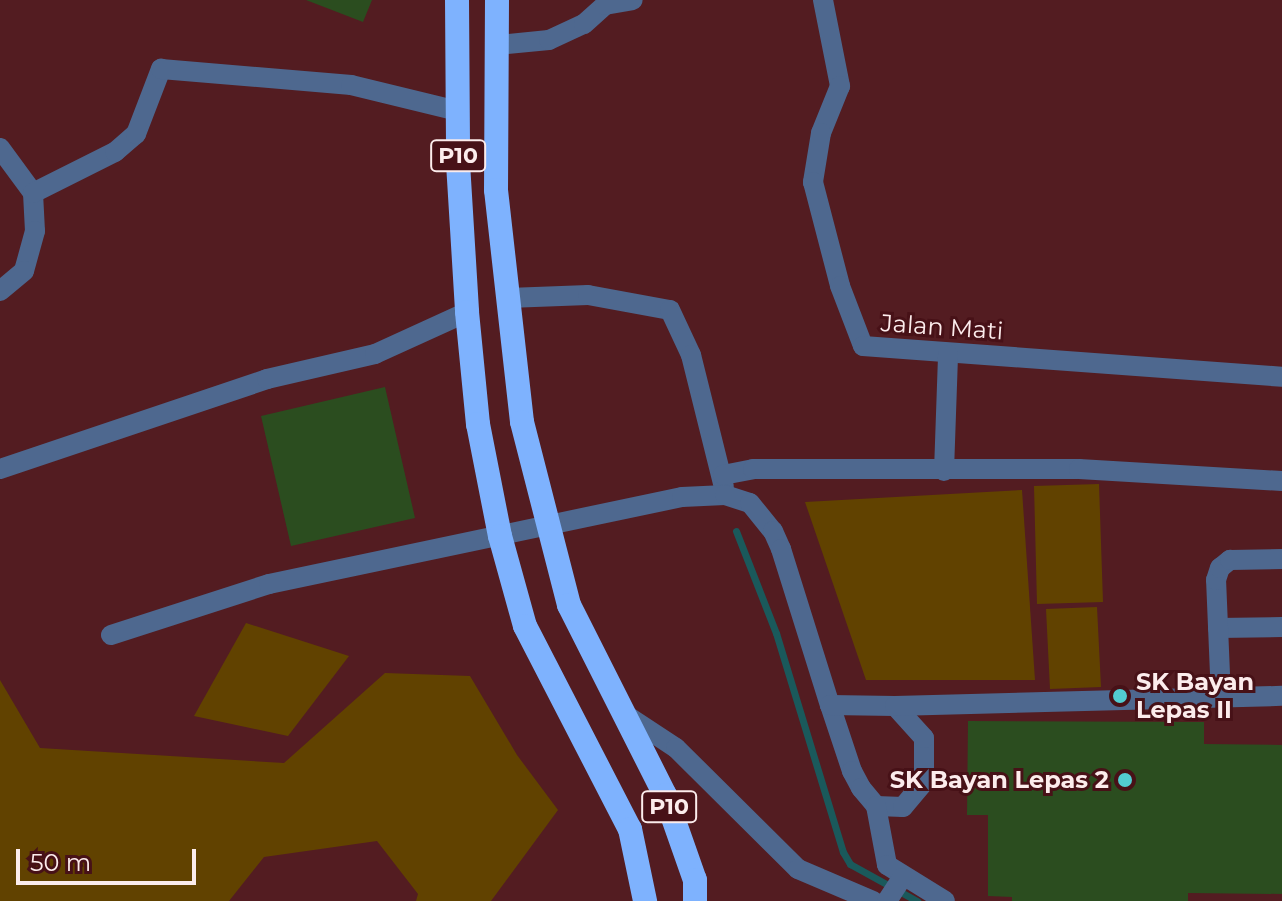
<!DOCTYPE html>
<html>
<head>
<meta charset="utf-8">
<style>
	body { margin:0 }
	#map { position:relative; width:1282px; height:901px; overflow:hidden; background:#531c21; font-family:Montserrat,sans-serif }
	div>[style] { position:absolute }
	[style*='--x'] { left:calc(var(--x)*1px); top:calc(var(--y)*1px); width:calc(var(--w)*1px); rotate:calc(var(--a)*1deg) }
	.green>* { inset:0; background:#614200 }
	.stream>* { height:7px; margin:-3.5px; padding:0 3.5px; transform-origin:3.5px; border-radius:3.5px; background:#1a595b }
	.building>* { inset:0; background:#2b4d1f }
	.minor>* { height:20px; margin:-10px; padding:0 10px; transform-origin:10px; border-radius:10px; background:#4e688f }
	.highway>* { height:24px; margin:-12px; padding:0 12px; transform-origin:12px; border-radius:12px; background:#7eb2fe }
	.dots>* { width:22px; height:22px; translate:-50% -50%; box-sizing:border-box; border:4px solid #471117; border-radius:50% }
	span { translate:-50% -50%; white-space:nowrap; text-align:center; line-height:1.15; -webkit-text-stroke:6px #471117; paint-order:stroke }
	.shield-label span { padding:2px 6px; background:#471117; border:2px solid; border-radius:6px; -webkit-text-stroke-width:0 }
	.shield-label { font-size:22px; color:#fcecec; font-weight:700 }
	.street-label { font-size:24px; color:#fcecec }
	.poi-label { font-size:24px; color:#fcecec; font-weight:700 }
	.left { translate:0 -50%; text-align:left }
	.right { translate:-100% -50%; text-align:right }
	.scale { position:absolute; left:16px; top:849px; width:180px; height:36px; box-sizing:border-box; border:4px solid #fcecec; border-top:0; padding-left:10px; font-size:24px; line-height:28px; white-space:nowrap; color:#fcecec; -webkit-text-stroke:6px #471117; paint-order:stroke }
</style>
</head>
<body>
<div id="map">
	<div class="green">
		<i style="clip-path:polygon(1099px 484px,1103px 602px,1037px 604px,1034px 486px)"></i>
		<i style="clip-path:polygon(1022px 490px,1035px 680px,866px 680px,805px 502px)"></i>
		<i style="clip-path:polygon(1097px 607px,1101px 687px,1050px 689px,1046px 609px)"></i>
		<i style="clip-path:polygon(246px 623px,349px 656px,288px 736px,194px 716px)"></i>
		<i style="clip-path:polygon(385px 673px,470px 676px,517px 755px,558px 810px,491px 901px,416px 901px,418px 894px,377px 841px,264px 857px,229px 901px,0 901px,0 680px,40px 748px,284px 763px)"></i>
	</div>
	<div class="stream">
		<i style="--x:736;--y:531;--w:110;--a:68.6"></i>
		<i style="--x:776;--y:633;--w:229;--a:73"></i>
		<i style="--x:843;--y:852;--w:14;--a:60"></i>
		<i style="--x:850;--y:864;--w:77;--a:28.9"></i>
	</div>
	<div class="building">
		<i style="clip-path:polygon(306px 0,372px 0,363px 22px)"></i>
		<i style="clip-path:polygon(385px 387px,415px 518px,291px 546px,261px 416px)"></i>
		<i style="clip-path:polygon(968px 721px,1204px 722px,1204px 744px,1282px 745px,1282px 894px,1188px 893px,1188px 901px,1012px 901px,1012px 897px,988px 896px,988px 815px,967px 815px)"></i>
	</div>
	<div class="minor">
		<i style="--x:823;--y:0;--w:88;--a:78.8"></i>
		<i style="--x:840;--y:86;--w:51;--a:112"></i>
		<i style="--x:821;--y:133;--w:50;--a:99.3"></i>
		<i style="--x:813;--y:182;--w:107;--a:75.4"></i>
		<i style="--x:840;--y:286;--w:64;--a:69"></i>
		<i style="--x:863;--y:346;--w:420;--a:4.2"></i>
		<i style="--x:497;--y:45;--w:52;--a:-5.5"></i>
		<i style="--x:549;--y:40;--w:38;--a:-25"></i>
		<i style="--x:584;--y:24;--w:28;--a:-42"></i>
		<i style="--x:605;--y:5;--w:28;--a:-10"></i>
		<i style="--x:0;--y:148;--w:56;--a:53.7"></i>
		<i style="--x:33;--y:193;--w:38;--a:87"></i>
		<i style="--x:35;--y:231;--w:41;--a:105.4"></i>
		<i style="--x:24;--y:271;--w:31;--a:140"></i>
		<i style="--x:33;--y:193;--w:92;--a:-26.6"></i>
		<i style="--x:115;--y:152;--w:28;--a:-41"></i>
		<i style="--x:136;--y:134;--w:70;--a:-69"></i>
		<i style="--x:161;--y:69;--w:191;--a:4.8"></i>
		<i style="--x:351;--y:85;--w:110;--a:13.7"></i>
		<i style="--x:507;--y:298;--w:81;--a:-2.1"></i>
		<i style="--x:588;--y:295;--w:83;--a:10.4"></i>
		<i style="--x:670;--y:310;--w:50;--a:65"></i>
		<i style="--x:691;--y:355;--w:136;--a:76"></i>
		<i style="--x:0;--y:469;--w:282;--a:-18.6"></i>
		<i style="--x:267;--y:379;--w:111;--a:-13"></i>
		<i style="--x:375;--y:354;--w:101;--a:-24.5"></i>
		<i style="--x:944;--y:471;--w:116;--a:-88"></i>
		<i style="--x:723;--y:475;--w:31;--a:-11"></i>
		<i style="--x:753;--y:469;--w:326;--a:0"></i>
		<i style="--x:1079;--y:469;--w:203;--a:3.4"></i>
		<i style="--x:1218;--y:628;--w:64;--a:-0.9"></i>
		<i style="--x:111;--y:635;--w:166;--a:-17.9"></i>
		<i style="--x:269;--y:584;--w:422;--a:-11.9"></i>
		<i style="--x:682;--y:497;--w:43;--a:-2.7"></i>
		<i style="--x:725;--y:495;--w:26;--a:18"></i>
		<i style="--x:750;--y:503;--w:36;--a:51"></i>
		<i style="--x:773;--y:531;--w:20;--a:66"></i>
		<i style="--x:781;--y:549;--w:164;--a:72.6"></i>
		<i style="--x:830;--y:705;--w:70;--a:71.6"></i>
		<i style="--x:852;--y:771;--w:19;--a:62"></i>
		<i style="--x:861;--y:788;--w:23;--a:50"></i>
		<i style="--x:876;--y:806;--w:27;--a:2"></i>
		<i style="--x:903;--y:807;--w:33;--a:-50"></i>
		<i style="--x:924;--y:782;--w:44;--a:-90"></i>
		<i style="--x:924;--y:738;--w:43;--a:-132.2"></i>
		<i style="--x:895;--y:706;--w:65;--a:-179.1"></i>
		<i style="--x:1221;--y:698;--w:118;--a:-92.4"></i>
		<i style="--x:1216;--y:580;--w:13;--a:-72"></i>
		<i style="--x:1220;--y:568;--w:13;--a:-39"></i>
		<i style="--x:1230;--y:560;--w:52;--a:-1.1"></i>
		<i style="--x:895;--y:706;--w:387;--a:-1.5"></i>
		<i style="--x:629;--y:717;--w:56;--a:33.4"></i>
		<i style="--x:676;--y:748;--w:172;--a:44.8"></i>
		<i style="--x:798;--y:869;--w:82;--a:23.1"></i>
		<i style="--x:876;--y:806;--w:60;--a:79.4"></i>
		<i style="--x:887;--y:865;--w:68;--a:31.8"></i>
		<i style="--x:887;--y:901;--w:27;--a:-57"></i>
	</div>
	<div class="highway">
		<i style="--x:457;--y:0;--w:163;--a:89.6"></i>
		<i style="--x:458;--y:163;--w:149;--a:86.5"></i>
		<i style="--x:467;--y:312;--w:113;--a:84.4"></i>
		<i style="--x:478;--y:424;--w:114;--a:78.9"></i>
		<i style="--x:500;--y:536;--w:93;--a:74.5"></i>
		<i style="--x:525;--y:626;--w:229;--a:62.7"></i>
		<i style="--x:630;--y:829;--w:74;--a:78.2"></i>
		<i style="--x:497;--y:0;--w:190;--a:90.3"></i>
		<i style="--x:496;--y:190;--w:233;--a:83.6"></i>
		<i style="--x:522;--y:422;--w:189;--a:75.6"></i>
		<i style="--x:569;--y:605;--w:213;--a:63.2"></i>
		<i style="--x:665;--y:795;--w:90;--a:70.6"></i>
		<i style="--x:695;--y:880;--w:21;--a:90"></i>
	</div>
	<div class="dots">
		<i style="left:1120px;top:696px;background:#52ccd0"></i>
		<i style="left:1125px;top:780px;background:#52ccd0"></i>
	</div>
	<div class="shield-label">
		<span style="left:458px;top:156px">P10</span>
		<span style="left:669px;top:807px">P10</span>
	</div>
	<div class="street-label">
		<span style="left:942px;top:327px;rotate:4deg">Jalan Mati</span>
	</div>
	<div class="poi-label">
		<span class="left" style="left:1136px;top:696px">SK Bayan<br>Lepas II</span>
		<span class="right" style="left:1109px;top:780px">SK Bayan Lepas 2</span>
	</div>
	<div class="scale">50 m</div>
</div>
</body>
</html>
